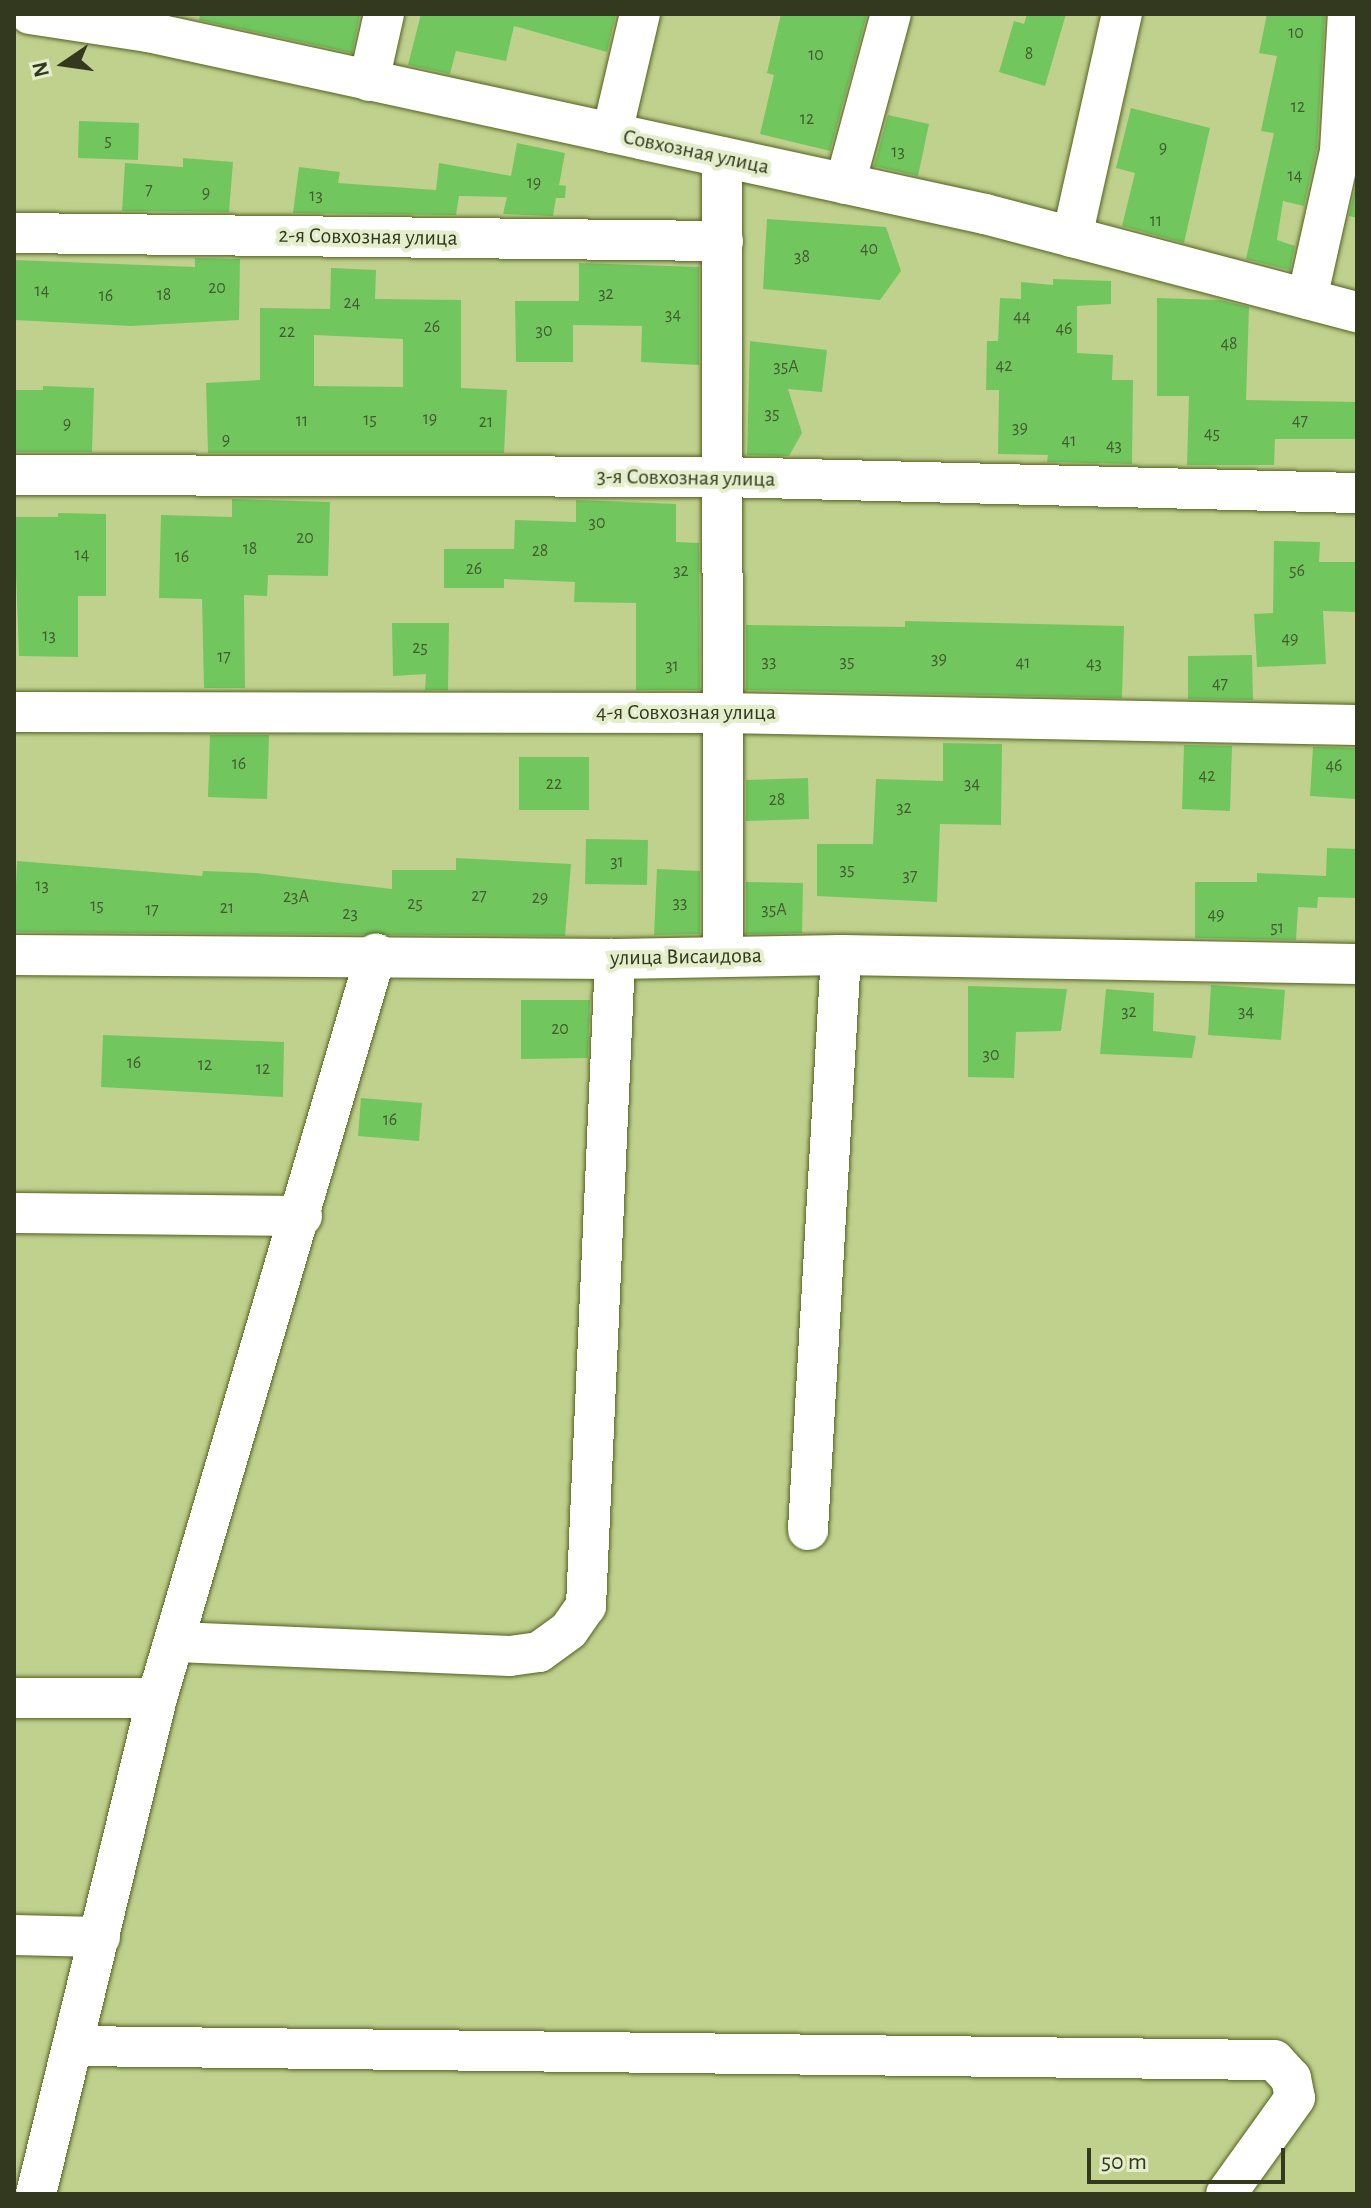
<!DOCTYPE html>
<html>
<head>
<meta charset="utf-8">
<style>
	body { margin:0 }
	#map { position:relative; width:1371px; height:2208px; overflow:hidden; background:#c0d18e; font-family:"Alegreya Sans",sans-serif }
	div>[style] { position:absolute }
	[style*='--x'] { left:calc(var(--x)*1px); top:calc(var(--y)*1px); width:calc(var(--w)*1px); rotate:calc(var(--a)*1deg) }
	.building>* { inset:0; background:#71c75e }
	.roads { filter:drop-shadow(0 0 2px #556220) drop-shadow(0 0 2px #556220) }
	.minor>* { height:40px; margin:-20px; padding:0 20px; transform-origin:20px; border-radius:20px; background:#fff }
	span { translate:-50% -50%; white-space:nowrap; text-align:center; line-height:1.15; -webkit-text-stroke:8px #e4eecc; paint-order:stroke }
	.number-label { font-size:18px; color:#425c2e }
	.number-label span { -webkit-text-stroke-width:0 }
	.street-label { font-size:22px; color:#33391e }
	.frame { position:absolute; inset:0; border:16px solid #33391e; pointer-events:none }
	.north { position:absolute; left:24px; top:24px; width:80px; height:80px; -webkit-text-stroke:6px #e4eecc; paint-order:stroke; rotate:257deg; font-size:22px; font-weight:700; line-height:32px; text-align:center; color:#33391e }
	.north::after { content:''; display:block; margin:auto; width:28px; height:36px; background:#33391e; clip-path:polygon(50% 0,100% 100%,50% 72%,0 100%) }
	.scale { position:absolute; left:1087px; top:2148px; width:198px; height:36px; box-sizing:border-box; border:4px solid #33391e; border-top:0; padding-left:10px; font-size:24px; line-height:28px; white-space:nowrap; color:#33391e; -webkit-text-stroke:6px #e4eecc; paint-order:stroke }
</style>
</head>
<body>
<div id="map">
	<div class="building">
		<i style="clip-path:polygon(200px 14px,360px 14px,352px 53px,199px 20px)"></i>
		<i style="clip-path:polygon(421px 14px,616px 14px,607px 52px,514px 26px,506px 61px,456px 51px,450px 74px,408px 65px)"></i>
		<i style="clip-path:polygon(781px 14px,867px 14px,830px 151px,760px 134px,774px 75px,767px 73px)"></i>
		<i style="clip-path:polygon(1027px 14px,1066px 14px,1045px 86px,999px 72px,1014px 21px,1024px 24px)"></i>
		<i style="clip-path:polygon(1267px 14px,1325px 14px,1317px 148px,1304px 206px,1283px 201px,1277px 240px,1295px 246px,1290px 270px,1246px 259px,1274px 133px,1261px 131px,1277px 56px,1259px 53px)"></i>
		<i style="clip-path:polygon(1131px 108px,1210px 128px,1184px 243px,1122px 226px,1135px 173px,1116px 168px)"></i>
		<i style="clip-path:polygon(888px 115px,929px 124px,918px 176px,874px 166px)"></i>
		<i style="clip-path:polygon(79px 121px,139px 123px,138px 160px,78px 158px)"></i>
		<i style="clip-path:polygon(517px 143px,565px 153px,559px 185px,566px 186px,565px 198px,556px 198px,553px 216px,503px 214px,507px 197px,459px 196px,456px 215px,293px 213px,299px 167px,340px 172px,338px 183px,436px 190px,439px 163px,511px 176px)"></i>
		<i style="clip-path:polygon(183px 158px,233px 162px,229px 212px,122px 211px,125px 163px,183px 167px)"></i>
		<i style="clip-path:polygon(1357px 180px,1357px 218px,1349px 216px)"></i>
		<i style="clip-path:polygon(767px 219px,886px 227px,901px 271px,880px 300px,763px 289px)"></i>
		<i style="clip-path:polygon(195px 258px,240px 259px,239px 320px,131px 326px,14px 320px,14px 260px,195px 267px)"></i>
		<i style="clip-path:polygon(579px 263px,699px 267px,699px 365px,641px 362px,642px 326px,573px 325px,573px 362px,516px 362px,515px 301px,579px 301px)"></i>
		<i style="clip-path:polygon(evenodd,331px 268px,376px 270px,375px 299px,461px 300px,461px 388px,507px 390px,504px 453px,208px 453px,206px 383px,260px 380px,260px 308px,330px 309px,331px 268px,314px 335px,403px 339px,403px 387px,314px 386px,314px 335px)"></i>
		<i style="clip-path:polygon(1053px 279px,1111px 281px,1111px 304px,1077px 306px,1077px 353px,1113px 355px,1112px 380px,1133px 380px,1132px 464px,1047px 462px,1048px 455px,998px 454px,999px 390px,986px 390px,987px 341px,998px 341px,1000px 298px,1021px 299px,1021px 282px,1053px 285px)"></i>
		<i style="clip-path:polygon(1157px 298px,1220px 300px,1249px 307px,1246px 400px,1357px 402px,1357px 439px,1275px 439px,1274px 465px,1187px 465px,1189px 396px,1157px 396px)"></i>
		<i style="clip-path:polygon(750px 341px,827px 350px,822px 392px,788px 389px,802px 433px,789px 456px,747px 455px)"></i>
		<i style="clip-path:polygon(43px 386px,94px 388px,92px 452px,14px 452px,14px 390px,43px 390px)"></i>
		<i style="clip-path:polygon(232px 499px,330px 502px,328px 576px,268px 575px,267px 596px,244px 595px,245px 688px,204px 688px,202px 599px,159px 598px,161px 515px,232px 517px)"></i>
		<i style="clip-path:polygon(576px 500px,676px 504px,676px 542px,699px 543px,700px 690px,636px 690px,636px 603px,574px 602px,575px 582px,504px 579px,504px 588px,444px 588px,444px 549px,514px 549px,515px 520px,576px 522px)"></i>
		<i style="clip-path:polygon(58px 513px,106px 514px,106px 596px,78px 596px,78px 657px,19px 656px,14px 517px,58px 517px)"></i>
		<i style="clip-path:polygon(1274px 541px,1320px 542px,1319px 562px,1357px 562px,1357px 612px,1323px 611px,1326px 664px,1257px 667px,1254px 614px,1273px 613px)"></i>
		<i style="clip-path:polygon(905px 621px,1124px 626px,1122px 698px,746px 690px,746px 625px,905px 627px)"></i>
		<i style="clip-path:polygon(392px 623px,449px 623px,448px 690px,425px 690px,426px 674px,393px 676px)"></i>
		<i style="clip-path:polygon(1252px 655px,1253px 700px,1188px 699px,1188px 656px)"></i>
		<i style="clip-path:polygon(210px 735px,269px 735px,267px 799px,208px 797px)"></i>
		<i style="clip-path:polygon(943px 743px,1002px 744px,1001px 825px,940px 824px,937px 902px,817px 896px,817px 844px,873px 844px,876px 779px,943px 781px)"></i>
		<i style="clip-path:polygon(1184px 745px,1232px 746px,1230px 811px,1182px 809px)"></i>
		<i style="clip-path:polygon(1313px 747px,1357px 748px,1357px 799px,1310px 796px)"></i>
		<i style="clip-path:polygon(519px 757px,589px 757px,589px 810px,519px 810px)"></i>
		<i style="clip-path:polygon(808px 778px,809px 819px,746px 821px,746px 780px)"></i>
		<i style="clip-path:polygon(586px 839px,648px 840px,647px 885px,585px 884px)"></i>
		<i style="clip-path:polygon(1327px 848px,1357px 849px,1357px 898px,1318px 897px,1317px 908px,1298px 907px,1296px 940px,1195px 938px,1195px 882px,1257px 882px,1257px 873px,1326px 876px)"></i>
		<i style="clip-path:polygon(456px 858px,571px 864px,565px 936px,14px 932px,17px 861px,202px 876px,203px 871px,256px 873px,392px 889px,392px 870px,456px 870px)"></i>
		<i style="clip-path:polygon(657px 869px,700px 871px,700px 934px,654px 935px)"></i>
		<i style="clip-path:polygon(746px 882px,803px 883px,802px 933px,746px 934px)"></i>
		<i style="clip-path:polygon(1211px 985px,1285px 990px,1281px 1040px,1208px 1035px)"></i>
		<i style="clip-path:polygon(968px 986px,1067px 989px,1061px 1031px,1016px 1032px,1014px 1078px,968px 1077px)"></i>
		<i style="clip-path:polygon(1106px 989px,1154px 993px,1153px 1031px,1196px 1036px,1192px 1058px,1100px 1054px)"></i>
		<i style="clip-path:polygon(521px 1000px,590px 1000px,588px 1058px,521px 1059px)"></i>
		<i style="clip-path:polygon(103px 1035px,284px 1042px,283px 1097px,101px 1087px)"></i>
		<i style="clip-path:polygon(361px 1098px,422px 1103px,419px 1141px,358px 1136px)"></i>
	</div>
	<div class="roads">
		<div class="minor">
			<i style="--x:30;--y:14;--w:119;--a:8.7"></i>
			<i style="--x:148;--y:32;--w:857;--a:12.27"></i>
			<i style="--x:985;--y:214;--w:385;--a:14.8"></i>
			<i style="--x:369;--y:81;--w:69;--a:-77.4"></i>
			<i style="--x:612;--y:133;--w:122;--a:-76.8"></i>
			<i style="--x:722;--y:157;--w:799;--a:89.93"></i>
			<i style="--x:845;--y:184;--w:176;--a:-74.9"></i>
			<i style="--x:14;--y:233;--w:709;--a:0.65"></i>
			<i style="--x:1072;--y:237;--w:229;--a:-77.4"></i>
			<i style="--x:1307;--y:299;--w:152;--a:-77.4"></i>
			<i style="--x:1340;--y:151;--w:137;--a:-86.7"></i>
			<i style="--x:14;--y:475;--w:709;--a:0.16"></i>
			<i style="--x:723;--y:477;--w:634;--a:1.45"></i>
			<i style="--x:14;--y:712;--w:709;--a:0.08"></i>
			<i style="--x:723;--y:713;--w:634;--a:1.08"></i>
			<i style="--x:14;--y:955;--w:601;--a:0.38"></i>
			<i style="--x:615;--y:959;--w:226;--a:-1"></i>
			<i style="--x:841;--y:955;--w:516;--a:1"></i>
			<i style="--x:14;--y:1213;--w:288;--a:0.6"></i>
			<i style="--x:808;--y:1530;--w:576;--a:-86.72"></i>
			<i style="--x:177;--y:1642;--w:333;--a:2.4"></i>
			<i style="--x:510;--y:1656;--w:29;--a:-8"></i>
			<i style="--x:539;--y:1652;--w:37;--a:-36"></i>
			<i style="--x:569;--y:1630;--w:29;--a:-55"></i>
			<i style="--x:586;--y:1606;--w:648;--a:-87.43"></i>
			<i style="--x:14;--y:1698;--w:143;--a:0"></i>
			<i style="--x:14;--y:1935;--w:86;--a:1.3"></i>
			<i style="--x:73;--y:2046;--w:1201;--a:0.67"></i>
			<i style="--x:1274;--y:2060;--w:25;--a:47"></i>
			<i style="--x:1291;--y:2078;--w:20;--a:79"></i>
			<i style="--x:1295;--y:2098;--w:118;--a:125.7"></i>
			<i style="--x:36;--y:2194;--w:511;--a:-76.29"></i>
			<i style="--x:157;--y:1698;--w:776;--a:-73.6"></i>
		</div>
	</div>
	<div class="number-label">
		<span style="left:1296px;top:33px">10</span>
		<span style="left:1029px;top:54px">8</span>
		<span style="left:816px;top:55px">10</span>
		<span style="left:1298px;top:107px">12</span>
		<span style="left:807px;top:119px">12</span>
		<span style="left:108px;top:141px">5</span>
		<span style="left:1163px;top:148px">9</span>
		<span style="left:898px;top:152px">13</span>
		<span style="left:1295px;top:176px">14</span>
		<span style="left:534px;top:183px">19</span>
		<span style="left:149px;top:190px">7</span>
		<span style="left:206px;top:193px">9</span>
		<span style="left:316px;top:196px">13</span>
		<span style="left:1156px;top:221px">11</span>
		<span style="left:869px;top:249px">40</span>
		<span style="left:802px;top:257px">38</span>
		<span style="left:217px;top:288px">20</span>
		<span style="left:42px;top:291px">14</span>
		<span style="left:606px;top:294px">32</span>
		<span style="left:164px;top:295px">18</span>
		<span style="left:106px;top:296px">16</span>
		<span style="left:352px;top:303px">24</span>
		<span style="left:673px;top:315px">34</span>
		<span style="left:1022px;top:317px">44</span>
		<span style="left:432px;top:327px">26</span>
		<span style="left:1064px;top:329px">46</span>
		<span style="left:544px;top:331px">30</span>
		<span style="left:287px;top:332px">22</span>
		<span style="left:1229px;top:344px">48</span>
		<span style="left:1004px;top:366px">42</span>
		<span style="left:786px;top:367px">35А</span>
		<span style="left:772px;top:414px">35</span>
		<span style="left:430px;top:419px">19</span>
		<span style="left:370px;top:420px">15</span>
		<span style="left:302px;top:421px">11</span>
		<span style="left:1300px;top:421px">47</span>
		<span style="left:486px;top:422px">21</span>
		<span style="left:67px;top:424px">9</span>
		<span style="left:1020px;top:428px">39</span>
		<span style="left:1212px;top:434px">45</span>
		<span style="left:226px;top:440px">9</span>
		<span style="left:1069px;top:441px">41</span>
		<span style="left:1114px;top:446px">43</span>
		<span style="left:597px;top:523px">30</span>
		<span style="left:305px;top:538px">20</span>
		<span style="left:250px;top:549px">18</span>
		<span style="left:540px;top:551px">28</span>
		<span style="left:82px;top:555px">14</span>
		<span style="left:182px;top:557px">16</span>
		<span style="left:474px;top:569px">26</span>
		<span style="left:681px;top:571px">32</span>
		<span style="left:1297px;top:571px">56</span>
		<span style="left:49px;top:636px">13</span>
		<span style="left:1290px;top:639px">49</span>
		<span style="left:420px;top:648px">25</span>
		<span style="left:224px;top:657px">17</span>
		<span style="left:939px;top:659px">39</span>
		<span style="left:769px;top:662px">33</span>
		<span style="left:847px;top:662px">35</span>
		<span style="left:1023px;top:663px">41</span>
		<span style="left:1094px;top:664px">43</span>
		<span style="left:672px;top:666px">31</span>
		<span style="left:1220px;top:684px">47</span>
		<span style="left:239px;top:764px">16</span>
		<span style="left:1334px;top:766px">46</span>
		<span style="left:1207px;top:776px">42</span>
		<span style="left:554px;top:784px">22</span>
		<span style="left:972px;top:784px">34</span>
		<span style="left:777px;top:800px">28</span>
		<span style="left:904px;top:808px">32</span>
		<span style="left:617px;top:862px">31</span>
		<span style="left:847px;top:870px">35</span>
		<span style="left:910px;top:876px">37</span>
		<span style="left:42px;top:886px">13</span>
		<span style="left:479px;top:896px">27</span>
		<span style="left:296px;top:897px">23А</span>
		<span style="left:540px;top:898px">29</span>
		<span style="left:680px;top:903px">33</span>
		<span style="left:415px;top:904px">25</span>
		<span style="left:97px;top:906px">15</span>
		<span style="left:227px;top:908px">21</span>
		<span style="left:152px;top:910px">17</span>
		<span style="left:774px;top:910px">35А</span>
		<span style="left:350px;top:914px">23</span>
		<span style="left:1216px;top:915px">49</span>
		<span style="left:1277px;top:928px">51</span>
		<span style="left:1129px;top:1012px">32</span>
		<span style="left:1246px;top:1012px">34</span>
		<span style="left:560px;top:1029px">20</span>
		<span style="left:991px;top:1055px">30</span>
		<span style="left:134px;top:1063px">16</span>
		<span style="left:205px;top:1065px">12</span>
		<span style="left:263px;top:1069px">12</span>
		<span style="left:390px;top:1120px">16</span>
	</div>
	<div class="street-label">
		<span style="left:696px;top:152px;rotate:12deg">Совхозная улица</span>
		<span style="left:368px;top:237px;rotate:1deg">2-я Совхозная улица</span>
		<span style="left:686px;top:478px;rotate:1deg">3-я Совхозная улица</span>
		<span style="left:686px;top:713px">4-я Совхозная улица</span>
		<span style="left:686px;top:957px;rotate:-1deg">улица Висаидова</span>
	</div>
	<div class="frame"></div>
	<div class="north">N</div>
	<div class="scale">50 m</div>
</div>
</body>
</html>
